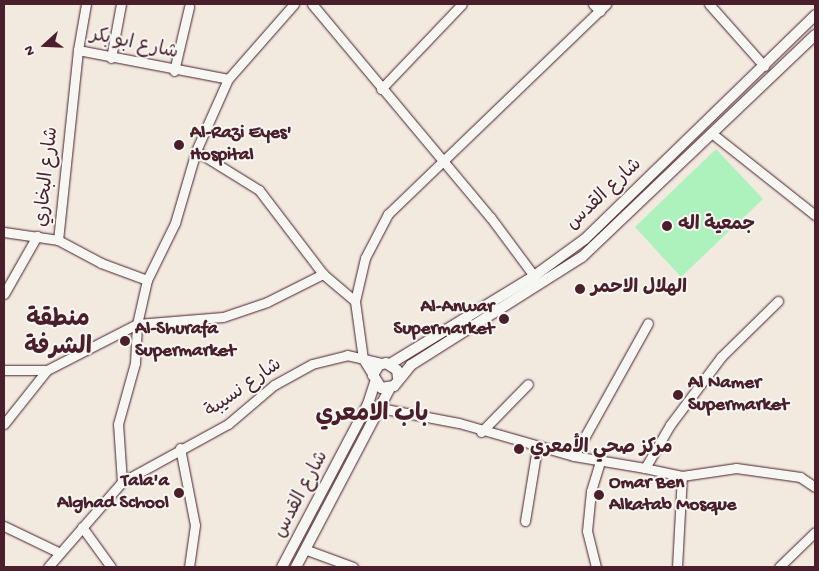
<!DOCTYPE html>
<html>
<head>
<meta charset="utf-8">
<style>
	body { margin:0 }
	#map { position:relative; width:819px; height:571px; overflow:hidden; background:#f2e9df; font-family:"Gochi Hand","Playpen Sans Arabic",sans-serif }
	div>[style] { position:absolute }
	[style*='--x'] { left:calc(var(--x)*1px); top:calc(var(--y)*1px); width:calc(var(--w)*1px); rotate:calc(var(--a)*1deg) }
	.green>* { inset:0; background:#adf1bc }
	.roads { filter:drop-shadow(0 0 1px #4a1f2b) drop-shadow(0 0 1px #4a1f2b) }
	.minor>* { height:9px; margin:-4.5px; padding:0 4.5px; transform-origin:4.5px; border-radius:4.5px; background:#f6f6f2 }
	.major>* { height:10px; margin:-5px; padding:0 5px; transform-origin:5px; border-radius:5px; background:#f6f6f2 }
	.dots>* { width:14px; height:14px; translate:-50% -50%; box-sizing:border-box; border:2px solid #f6f6f2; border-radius:50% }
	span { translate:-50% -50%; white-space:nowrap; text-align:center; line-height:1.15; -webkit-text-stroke:4px #f6f6f2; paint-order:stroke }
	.street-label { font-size:19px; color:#4a1f2b }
	.poi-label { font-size:19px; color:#4a1f2b; font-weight:700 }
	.left { translate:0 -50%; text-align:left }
	.right { translate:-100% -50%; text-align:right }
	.district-label { font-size:24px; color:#4a1f2b; font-weight:700 }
	.frame { position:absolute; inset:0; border:5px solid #4a1f2b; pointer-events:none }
	.north { position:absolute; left:20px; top:20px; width:50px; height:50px; -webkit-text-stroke:4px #f6f6f2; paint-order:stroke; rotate:250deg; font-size:14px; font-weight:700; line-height:20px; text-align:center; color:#4a1f2b }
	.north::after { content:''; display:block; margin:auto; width:18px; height:22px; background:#4a1f2b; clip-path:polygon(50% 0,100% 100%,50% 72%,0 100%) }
</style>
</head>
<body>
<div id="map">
	<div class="green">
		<i style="clip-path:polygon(716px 149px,763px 199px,681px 277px,635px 227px)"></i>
	</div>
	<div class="roads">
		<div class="minor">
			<i style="--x:86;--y:4;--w:47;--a:99.9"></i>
			<i style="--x:78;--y:50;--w:153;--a:10.9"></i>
			<i style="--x:294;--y:4;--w:100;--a:131.3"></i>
			<i style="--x:228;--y:79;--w:79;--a:114"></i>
			<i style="--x:196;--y:151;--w:74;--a:31.8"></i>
			<i style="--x:259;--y:190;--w:106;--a:52.7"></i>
			<i style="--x:323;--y:274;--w:42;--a:40.2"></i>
			<i style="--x:312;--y:4;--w:279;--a:50.1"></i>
			<i style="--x:491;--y:218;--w:72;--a:53.4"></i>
			<i style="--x:593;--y:4;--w:10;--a:45"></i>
			<i style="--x:709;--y:4;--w:83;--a:48.4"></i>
			<i style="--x:78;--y:50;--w:191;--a:96"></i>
			<i style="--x:58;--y:240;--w:49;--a:28.1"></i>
			<i style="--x:101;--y:263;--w:49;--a:20.3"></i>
			<i style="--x:147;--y:280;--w:45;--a:102.8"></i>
			<i style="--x:137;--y:324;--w:86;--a:-4.7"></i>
			<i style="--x:223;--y:317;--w:46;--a:-18.8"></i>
			<i style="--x:267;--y:302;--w:63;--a:-26.6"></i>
			<i style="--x:111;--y:58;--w:55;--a:-79.5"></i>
			<i style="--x:174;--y:71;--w:66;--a:-76.8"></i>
			<i style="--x:381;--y:89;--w:117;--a:-46.4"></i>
			<i style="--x:714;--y:135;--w:129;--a:38.4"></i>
			<i style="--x:4;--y:232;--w:55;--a:8.4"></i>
			<i style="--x:147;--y:280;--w:64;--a:-63.8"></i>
			<i style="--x:175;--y:223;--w:75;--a:-73.7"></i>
			<i style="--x:4;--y:294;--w:67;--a:-60.4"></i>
			<i style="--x:4;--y:370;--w:43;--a:0"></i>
			<i style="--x:47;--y:370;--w:101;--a:-27.1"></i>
			<i style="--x:373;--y:375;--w:19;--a:-122"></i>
			<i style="--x:363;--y:359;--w:59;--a:-97.9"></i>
			<i style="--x:355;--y:301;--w:44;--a:-76.9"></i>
			<i style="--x:365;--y:258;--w:50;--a:-62.4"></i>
			<i style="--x:388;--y:214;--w:303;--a:-43.9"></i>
			<i style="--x:380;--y:408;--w:80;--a:10.8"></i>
			<i style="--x:459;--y:423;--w:120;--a:16"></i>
			<i style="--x:574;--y:456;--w:72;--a:9.6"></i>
			<i style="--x:4;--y:424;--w:69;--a:-51.5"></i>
			<i style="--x:481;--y:432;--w:67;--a:-45.6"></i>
			<i style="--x:180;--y:448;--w:78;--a:79"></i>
			<i style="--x:195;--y:525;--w:42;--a:98.1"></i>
			<i style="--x:574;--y:456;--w:152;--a:-60.9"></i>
			<i style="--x:682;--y:476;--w:38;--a:-168"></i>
			<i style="--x:645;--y:468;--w:50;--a:-59.8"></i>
			<i style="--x:670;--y:425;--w:85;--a:-53.1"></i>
			<i style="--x:721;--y:357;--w:80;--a:-44.5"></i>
			<i style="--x:122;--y:482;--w:58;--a:-93.9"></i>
			<i style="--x:118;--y:424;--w:63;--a:-74.4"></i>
			<i style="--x:135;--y:363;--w:39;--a:-87"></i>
			<i style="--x:525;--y:521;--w:74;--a:-80.7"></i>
			<i style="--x:4;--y:526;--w:62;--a:25.7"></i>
			<i style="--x:82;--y:527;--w:49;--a:54.1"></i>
			<i style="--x:307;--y:550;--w:49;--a:20.3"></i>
			<i style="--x:48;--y:567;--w:113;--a:-49"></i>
			<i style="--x:122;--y:482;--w:121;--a:-28.7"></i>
			<i style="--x:228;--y:424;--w:60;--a:-40.3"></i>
			<i style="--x:274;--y:385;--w:43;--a:-28.9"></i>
			<i style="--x:312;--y:364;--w:36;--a:-14"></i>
			<i style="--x:347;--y:355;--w:36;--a:13"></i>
			<i style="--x:596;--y:567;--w:37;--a:-104"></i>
			<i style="--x:587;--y:531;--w:40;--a:-84.3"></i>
			<i style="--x:591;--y:491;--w:34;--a:-73"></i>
			<i style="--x:677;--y:567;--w:91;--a:-86.9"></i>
			<i style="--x:682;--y:476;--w:55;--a:-8.4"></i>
			<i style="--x:736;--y:468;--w:65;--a:8"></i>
			<i style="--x:800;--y:477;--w:18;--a:34"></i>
			<i style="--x:779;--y:567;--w:50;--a:-44.2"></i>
		</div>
		<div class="major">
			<i style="--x:390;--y:364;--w:169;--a:-31.4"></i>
			<i style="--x:534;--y:276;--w:63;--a:-36"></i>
			<i style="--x:585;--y:239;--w:321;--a:-44.2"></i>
			<i style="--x:398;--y:378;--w:8;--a:-97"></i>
			<i style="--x:397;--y:370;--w:13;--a:-148"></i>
			<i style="--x:386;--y:363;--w:7;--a:164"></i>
			<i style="--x:379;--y:365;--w:12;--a:121"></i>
			<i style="--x:373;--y:375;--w:15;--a:58"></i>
			<i style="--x:381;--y:388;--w:13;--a:-9"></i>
			<i style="--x:394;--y:386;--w:27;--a:-51"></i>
			<i style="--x:411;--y:365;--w:202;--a:-32.3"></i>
			<i style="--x:582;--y:257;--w:322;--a:-43.6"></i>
			<i style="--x:282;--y:567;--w:184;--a:-62.2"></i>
			<i style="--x:368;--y:404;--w:22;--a:-72"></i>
			<i style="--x:296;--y:567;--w:202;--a:-62.3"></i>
		</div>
	</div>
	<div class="dots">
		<i style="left:179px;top:145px;background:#4a1f2b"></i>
		<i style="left:667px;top:226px;background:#4a1f2b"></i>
		<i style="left:580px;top:289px;background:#4a1f2b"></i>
		<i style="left:504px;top:319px;background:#4a1f2b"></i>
		<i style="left:125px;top:341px;background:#4a1f2b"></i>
		<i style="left:678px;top:395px;background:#4a1f2b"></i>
		<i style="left:519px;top:449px;background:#4a1f2b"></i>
		<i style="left:179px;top:493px;background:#4a1f2b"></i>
		<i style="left:599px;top:495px;background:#4a1f2b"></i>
	</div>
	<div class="street-label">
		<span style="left:134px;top:45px;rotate:12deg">شارع ابو بكر</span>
		<span style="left:48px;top:177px;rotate:-84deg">شارع البخاري</span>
		<span style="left:605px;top:195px;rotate:-43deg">شارع القدس</span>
		<span style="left:244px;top:389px;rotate:-35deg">شارع نسيبة</span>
		<span style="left:302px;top:495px;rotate:-62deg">شارع القدس</span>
	</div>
	<div class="poi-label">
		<span class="left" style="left:190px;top:145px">Al-Razi Eyes'<br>Hospital</span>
		<span class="left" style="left:678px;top:226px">جمعية اله</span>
		<span class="left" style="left:591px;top:289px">الهلال الاحمر</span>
		<span class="right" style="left:494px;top:319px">Al-Anwar<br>Supermarket</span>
		<span class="left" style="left:135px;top:341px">Al-Shurafa<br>Supermarket</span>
		<span class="left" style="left:688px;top:395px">Al Namer<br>Supermarket</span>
		<span class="left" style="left:530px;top:449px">مركز صحي الأمعري</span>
		<span class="right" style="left:169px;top:493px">Tala'a<br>Alghad School</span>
		<span class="left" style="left:609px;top:495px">Omar Ben<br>Alkatab Mosque</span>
	</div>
	<div class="district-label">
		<span style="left:58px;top:335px">منطقة<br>الشرفة</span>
		<span style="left:372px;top:416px">باب الامعري</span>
	</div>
	<div class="frame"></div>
	<div class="north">N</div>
</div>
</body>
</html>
